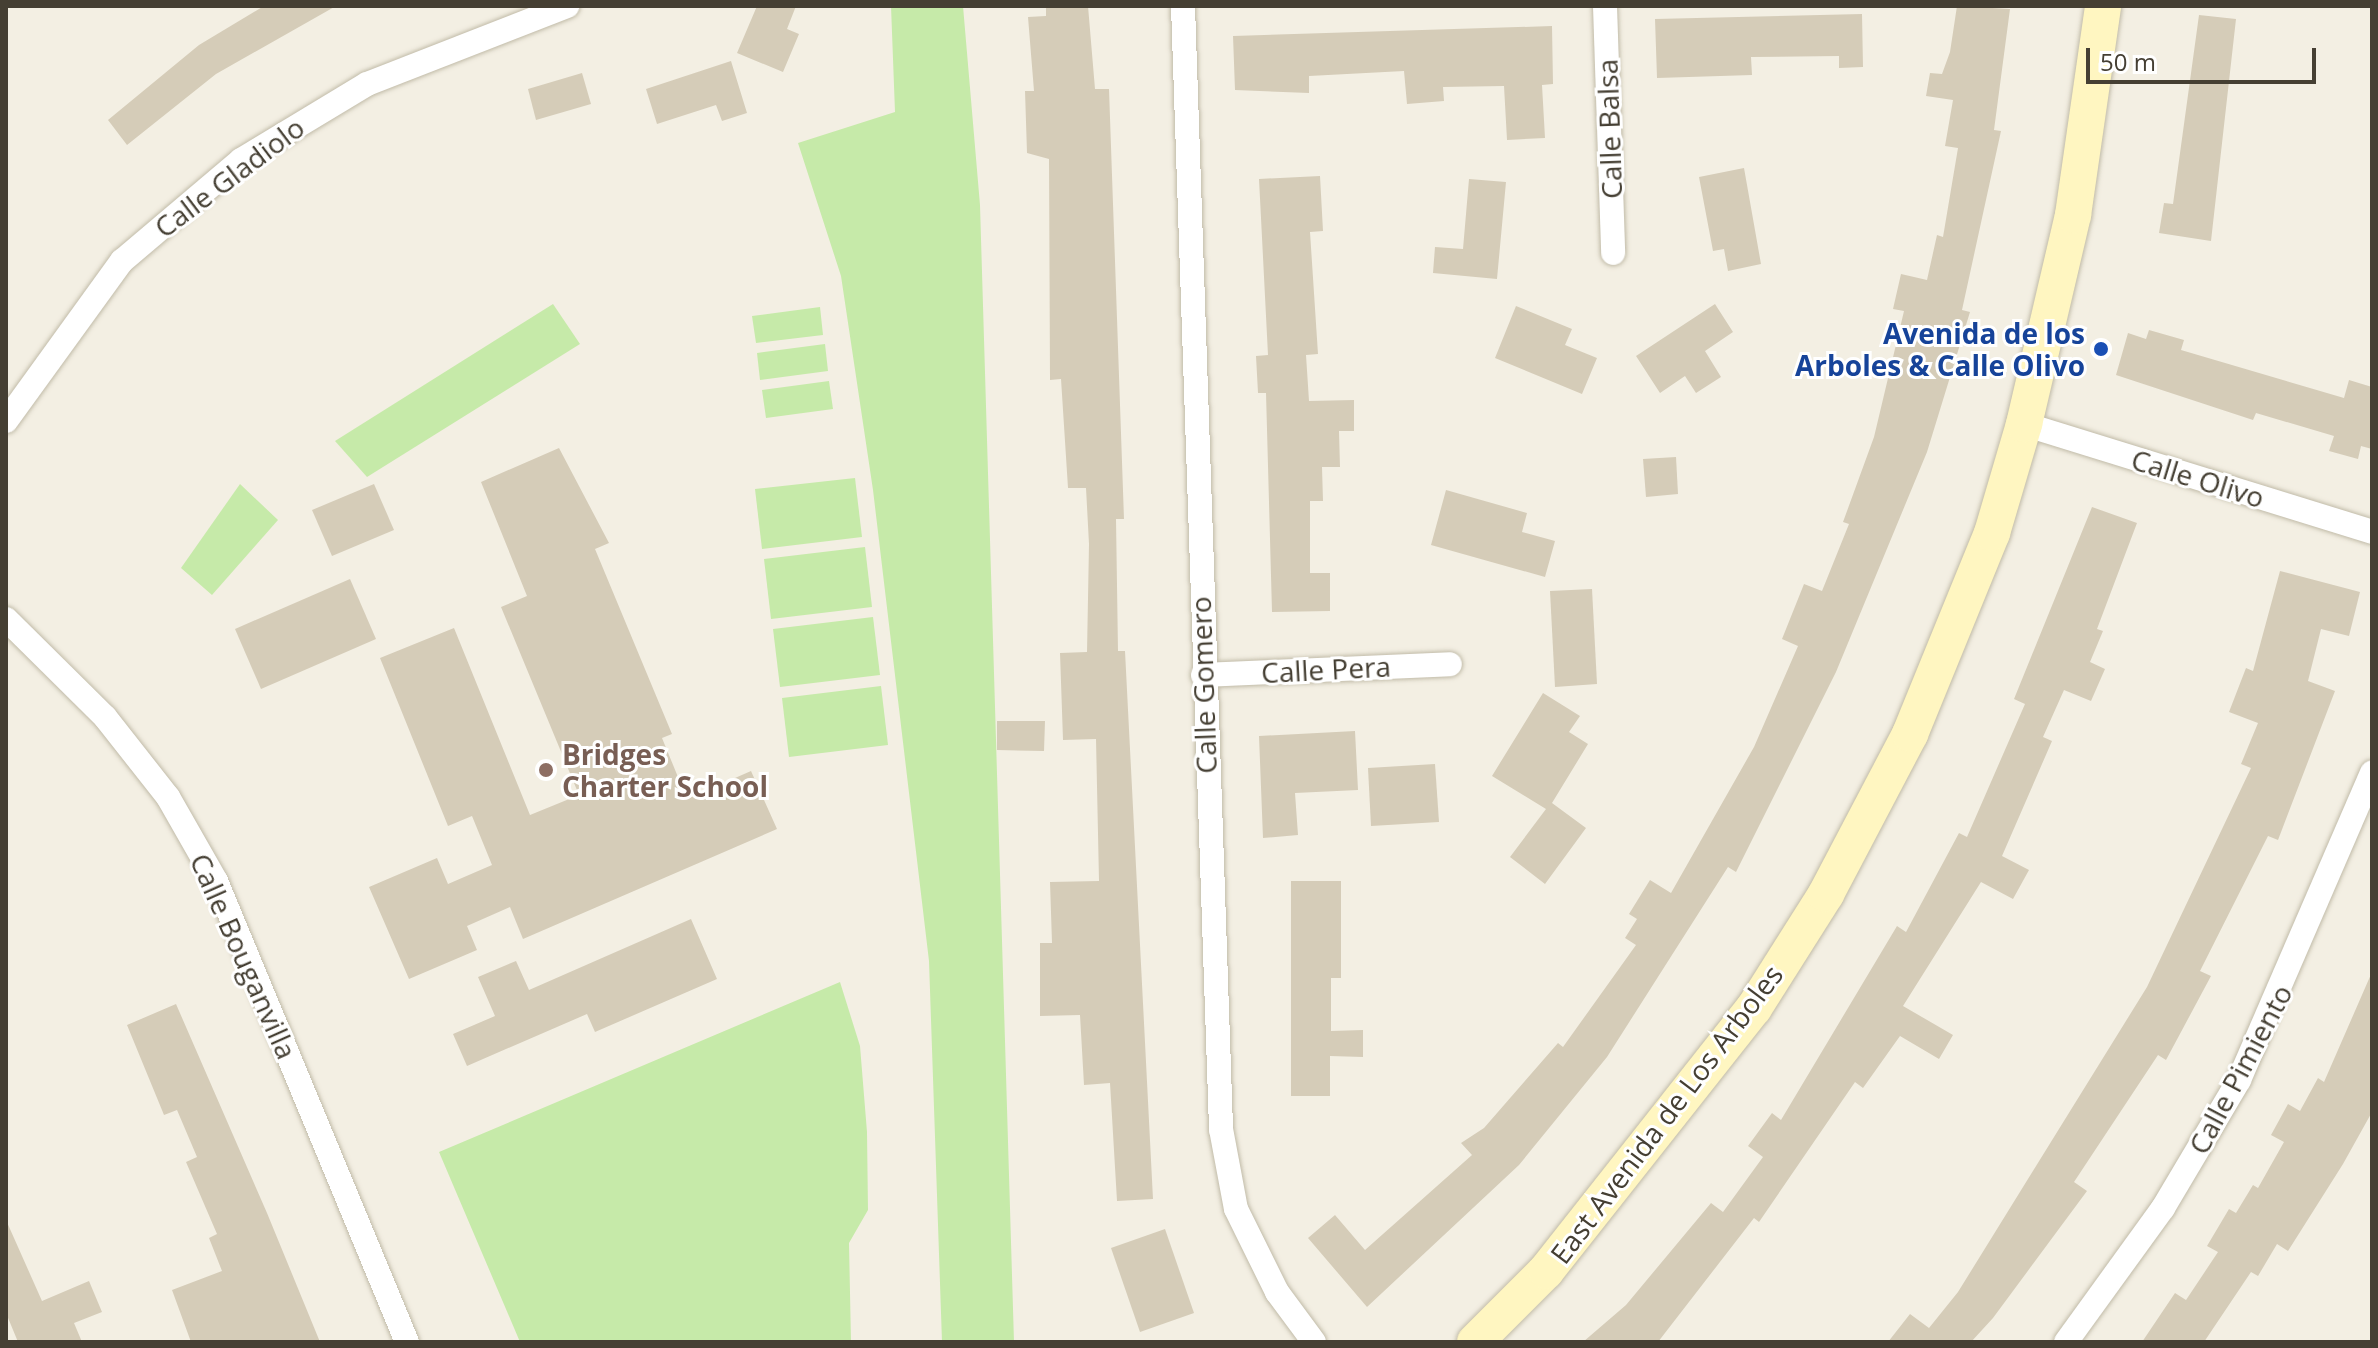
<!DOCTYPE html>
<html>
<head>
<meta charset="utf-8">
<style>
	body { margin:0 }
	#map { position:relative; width:2378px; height:1348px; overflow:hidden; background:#f3efe3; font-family:"Open Sans",sans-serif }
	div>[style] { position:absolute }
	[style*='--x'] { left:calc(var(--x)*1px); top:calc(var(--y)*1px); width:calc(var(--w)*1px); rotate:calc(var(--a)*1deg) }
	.green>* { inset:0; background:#c6eaa9 }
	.building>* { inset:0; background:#d5ccb8 }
	.roads { filter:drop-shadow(0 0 2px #c1bba8) drop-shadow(0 0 2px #c1bba8) }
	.minor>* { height:24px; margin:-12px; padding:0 12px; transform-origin:12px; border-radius:12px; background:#fff }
	.secondary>* { height:36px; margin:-18px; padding:0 18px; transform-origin:18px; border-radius:18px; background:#fff6c1 }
	.dots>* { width:22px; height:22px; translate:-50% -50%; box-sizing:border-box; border:4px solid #fff; border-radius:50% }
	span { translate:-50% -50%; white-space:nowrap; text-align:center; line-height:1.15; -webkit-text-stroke:6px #fff; paint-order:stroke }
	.street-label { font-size:28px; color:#453f33 }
	.transit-label { font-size:28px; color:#164399; font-weight:700 }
	.right { translate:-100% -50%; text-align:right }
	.education-label { font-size:28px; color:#785e54; font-weight:700 }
	.left { translate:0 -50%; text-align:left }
	.frame { position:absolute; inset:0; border:8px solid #453f33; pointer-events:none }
	.scale { position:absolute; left:2086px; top:48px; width:230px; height:36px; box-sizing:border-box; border:4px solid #453f33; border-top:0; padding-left:10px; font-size:24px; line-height:28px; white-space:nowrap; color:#453f33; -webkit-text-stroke:6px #fff; paint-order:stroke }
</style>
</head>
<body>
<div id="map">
	<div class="green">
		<i style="clip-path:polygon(891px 6px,963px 6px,980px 205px,1014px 1342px,942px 1342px,929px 961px,873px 490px,841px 276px,798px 143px,895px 112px)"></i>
		<i style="clip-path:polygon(553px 304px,580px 344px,367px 477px,335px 441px)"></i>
		<i style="clip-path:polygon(820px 307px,823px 335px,756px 343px,752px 316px)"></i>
		<i style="clip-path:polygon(825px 344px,828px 371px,760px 380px,757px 353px)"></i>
		<i style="clip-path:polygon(829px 381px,833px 409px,766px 418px,762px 390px)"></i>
		<i style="clip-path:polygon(855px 478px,862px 537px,762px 549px,755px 489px)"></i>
		<i style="clip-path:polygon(240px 484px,278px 520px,212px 595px,181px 568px)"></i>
		<i style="clip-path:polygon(865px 547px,872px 607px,771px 619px,764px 559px)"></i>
		<i style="clip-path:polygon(873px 617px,880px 675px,780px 687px,773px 629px)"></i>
		<i style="clip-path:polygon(881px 686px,888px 745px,789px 757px,782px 698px)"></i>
		<i style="clip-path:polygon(840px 982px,860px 1046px,867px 1132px,868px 1210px,849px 1243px,851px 1342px,520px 1342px,439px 1152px)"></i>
	</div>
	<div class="building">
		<i style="clip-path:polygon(264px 6px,336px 6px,216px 74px,127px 145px,108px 120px,199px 45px)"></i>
		<i style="clip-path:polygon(757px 6px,796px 6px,787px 29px,799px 34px,783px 72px,737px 53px)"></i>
		<i style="clip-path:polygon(1046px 6px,1088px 6px,1095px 89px,1109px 89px,1124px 519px,1116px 519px,1118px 651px,1125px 651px,1153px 1199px,1117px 1201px,1110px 1083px,1084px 1085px,1080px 1015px,1040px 1016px,1040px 943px,1052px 943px,1050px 882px,1099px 881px,1096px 739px,1063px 740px,1060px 653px,1087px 652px,1089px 544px,1086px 488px,1068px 488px,1061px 379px,1050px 380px,1049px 159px,1027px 153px,1025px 91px,1034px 91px,1028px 17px,1046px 16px)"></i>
		<i style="clip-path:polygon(1957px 6px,2010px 9px,1994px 130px,2001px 131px,1962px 310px,1970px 312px,1927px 452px,1836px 672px,1736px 872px,1728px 867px,1607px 1057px,1519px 1165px,1367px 1307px,1308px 1238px,1335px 1215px,1365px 1250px,1472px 1155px,1461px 1143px,1484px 1128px,1558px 1043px,1563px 1047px,1636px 945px,1625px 938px,1637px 919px,1629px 914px,1650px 880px,1671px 893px,1754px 747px,1798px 646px,1782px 639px,1804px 584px,1822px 591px,1849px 524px,1843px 522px,1874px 437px,1904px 311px,1893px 309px,1901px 274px,1927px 280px,1937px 235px,1943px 237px,1958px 148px,1945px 146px,1953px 100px,1926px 96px,1930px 73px,1942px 74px,1950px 52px)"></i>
		<i style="clip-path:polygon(1862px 14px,1863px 67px,1839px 68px,1839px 56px,1751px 57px,1752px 75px,1657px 78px,1655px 19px)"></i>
		<i style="clip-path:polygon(2199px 15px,2236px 19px,2211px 241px,2159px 233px,2164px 203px,2173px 204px)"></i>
		<i style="clip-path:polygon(1552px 26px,1553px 84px,1542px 85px,1545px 138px,1507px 140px,1504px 86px,1443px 87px,1444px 101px,1407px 104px,1404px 71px,1309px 76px,1309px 93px,1235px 90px,1233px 36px)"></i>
		<i style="clip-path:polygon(731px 61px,747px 113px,722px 121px,716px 105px,657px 124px,646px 89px)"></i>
		<i style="clip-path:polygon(582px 73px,591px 104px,536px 120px,528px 89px)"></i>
		<i style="clip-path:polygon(1744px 168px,1761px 264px,1728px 271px,1724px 249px,1713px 251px,1699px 177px)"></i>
		<i style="clip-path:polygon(1320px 176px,1323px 231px,1310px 232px,1318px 354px,1306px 355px,1309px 401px,1354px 400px,1354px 431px,1339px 431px,1340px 467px,1322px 467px,1323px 501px,1310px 501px,1310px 573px,1330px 573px,1330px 611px,1272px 612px,1266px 393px,1258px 393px,1256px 356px,1268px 355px,1259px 179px)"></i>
		<i style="clip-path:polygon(1469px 179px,1506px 182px,1497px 279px,1433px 273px,1435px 247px,1463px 249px)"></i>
		<i style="clip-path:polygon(1715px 304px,1733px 332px,1705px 351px,1721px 377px,1696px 393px,1685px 376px,1660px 393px,1636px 356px)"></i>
		<i style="clip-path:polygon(1516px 306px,1572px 329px,1565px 345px,1597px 358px,1582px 394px,1495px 358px)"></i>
		<i style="clip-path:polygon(2149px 330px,2184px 340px,2181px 350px,2344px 398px,2349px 380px,2372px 387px,2372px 449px,2361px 446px,2358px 459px,2329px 451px,2334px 436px,2256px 413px,2253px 420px,2116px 375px,2128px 333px,2146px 339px)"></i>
		<i style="clip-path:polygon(559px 448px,609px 543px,595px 549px,672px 734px,662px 738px,687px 799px,751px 771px,777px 829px,523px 939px,510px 907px,467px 926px,477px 950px,409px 979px,369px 887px,437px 858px,448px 884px,492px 865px,472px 816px,448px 826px,380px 658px,454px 628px,530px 815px,579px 795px,501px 607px,527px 596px,481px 482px)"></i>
		<i style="clip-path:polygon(1676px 457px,1678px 494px,1646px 497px,1643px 459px)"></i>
		<i style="clip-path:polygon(374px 484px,394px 530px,332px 556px,312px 510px)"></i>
		<i style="clip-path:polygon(1446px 490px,1527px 513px,1522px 532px,1555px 541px,1545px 577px,1431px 545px)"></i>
		<i style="clip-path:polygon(2092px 507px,2137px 523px,2097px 629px,2103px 631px,2090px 662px,2105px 669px,2091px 701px,2064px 690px,2043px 737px,2052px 741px,2002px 856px,2029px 870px,2013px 899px,1981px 882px,1903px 1006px,1953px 1035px,1939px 1059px,1900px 1036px,1863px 1088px,1855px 1082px,1759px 1222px,1754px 1218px,1658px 1342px,1583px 1342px,1626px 1305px,1711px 1203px,1723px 1212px,1763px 1157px,1748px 1146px,1772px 1113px,1781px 1120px,1897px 926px,1906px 932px,1959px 833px,1967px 837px,2025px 704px,2014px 699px)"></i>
		<i style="clip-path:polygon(2280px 571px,2360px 592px,2349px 636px,2321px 629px,2308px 681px,2335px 691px,2278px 840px,2268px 836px,2200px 971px,2211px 976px,2166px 1060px,2158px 1055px,2074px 1182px,2087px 1191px,1993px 1318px,1971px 1342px,1888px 1342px,1910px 1314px,1929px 1328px,1958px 1292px,2147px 987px,2251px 768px,2241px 764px,2258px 723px,2229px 712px,2246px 668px,2253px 671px)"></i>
		<i style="clip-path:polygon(350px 579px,376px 639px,261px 689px,235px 629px)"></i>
		<i style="clip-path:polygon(1592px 589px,1597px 684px,1555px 687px,1550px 591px)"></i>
		<i style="clip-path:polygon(1543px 693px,1580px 716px,1569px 732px,1588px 744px,1552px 803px,1586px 828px,1545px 884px,1510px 857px,1546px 809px,1492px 776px)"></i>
		<i style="clip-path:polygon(997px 721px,1045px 721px,1044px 751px,997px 750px)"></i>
		<i style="clip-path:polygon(1355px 731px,1358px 790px,1295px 793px,1298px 835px,1263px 838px,1259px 736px)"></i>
		<i style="clip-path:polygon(1435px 764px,1439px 822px,1371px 826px,1368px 768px)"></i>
		<i style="clip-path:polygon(1291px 881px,1341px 881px,1341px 978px,1331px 978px,1331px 1031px,1363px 1030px,1363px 1057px,1330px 1056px,1330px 1096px,1291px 1096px)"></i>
		<i style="clip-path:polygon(691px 919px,717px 979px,595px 1032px,587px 1014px,467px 1066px,453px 1034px,495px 1016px,478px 977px,516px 961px,529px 990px)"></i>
		<i style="clip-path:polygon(2372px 972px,2372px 1112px,2343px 1164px,2288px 1251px,2277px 1244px,2258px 1276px,2251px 1272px,2204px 1342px,2142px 1342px,2175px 1293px,2186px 1300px,2218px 1252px,2207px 1246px,2229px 1209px,2236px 1213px,2253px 1185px,2258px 1188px,2284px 1142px,2271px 1135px,2288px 1104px,2300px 1111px,2318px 1078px,2324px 1082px)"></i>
		<i style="clip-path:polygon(176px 1004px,267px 1213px,320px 1342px,191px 1342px,172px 1290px,222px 1271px,209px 1238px,217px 1234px,186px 1162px,197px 1157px,177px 1110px,164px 1115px,127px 1025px)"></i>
		<i style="clip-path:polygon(6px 1220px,42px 1301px,89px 1281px,102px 1312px,74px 1323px,82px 1342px,18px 1342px,6px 1313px)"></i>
		<i style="clip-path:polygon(1165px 1229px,1194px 1313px,1140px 1332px,1111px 1248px)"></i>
	</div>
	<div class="roads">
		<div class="minor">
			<i style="--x:1183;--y:6;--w:1124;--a:88.06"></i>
			<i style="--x:1221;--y:1129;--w:81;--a:79.4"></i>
			<i style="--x:1236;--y:1209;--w:93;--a:63.7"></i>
			<i style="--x:1277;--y:1292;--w:62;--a:53.5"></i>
			<i style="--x:1605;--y:6;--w:247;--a:88.1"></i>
			<i style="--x:6;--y:421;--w:198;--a:-54.1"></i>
			<i style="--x:122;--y:261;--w:156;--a:-40.3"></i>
			<i style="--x:241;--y:160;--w:147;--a:-31.1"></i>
			<i style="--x:367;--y:84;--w:215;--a:-21.3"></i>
			<i style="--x:2024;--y:424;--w:364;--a:17.2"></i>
			<i style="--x:6;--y:619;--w:139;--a:44.7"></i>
			<i style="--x:105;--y:717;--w:102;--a:51.8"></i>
			<i style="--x:168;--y:797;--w:97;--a:60.3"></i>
			<i style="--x:216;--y:881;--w:499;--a:67.5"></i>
			<i style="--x:1203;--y:675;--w:247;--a:-2.5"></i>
			<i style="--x:2066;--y:1342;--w:165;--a:-54.1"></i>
			<i style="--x:2163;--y:1208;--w:149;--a:-59.3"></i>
			<i style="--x:2239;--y:1080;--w:335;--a:-66.6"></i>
		</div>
		<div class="secondary">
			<i style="--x:1475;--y:1342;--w:100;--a:-45"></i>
			<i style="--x:1546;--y:1271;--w:335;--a:-51.7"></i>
			<i style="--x:1754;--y:1008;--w:135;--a:-57.7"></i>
			<i style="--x:1826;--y:894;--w:181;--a:-62.3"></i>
			<i style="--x:1910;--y:734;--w:217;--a:-67.8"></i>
			<i style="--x:1992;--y:533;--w:114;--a:-73.6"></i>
			<i style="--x:2024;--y:424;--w:215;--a:-76.8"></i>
			<i style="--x:2073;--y:215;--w:211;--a:-81.8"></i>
		</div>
	</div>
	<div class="dots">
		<i style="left:2101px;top:349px;background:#1a4fb4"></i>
		<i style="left:546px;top:770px;background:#8d6e63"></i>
	</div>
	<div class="street-label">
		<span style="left:1609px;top:129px;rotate:-92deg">Calle Balsa</span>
		<span style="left:229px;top:177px;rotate:-37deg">Calle Gladiolo</span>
		<span style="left:2198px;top:478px;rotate:17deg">Calle Olivo</span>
		<span style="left:1326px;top:669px;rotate:-3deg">Calle Pera</span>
		<span style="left:1203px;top:685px;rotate:-92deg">Calle Gomero</span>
		<span style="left:244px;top:956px;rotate:66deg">Calle Bouganvilla</span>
		<span style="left:2240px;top:1069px;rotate:-62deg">Calle Pimiento</span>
		<span style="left:1666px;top:1114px;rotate:-53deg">East Avenida de Los Arboles</span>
	</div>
	<div class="transit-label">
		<span class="right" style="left:2085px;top:349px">Avenida de los<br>Arboles &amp; Calle Olivo</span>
	</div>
	<div class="education-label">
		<span class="left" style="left:562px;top:770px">Bridges<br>Charter School</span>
	</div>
	<div class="frame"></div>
	<div class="scale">50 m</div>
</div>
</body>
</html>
